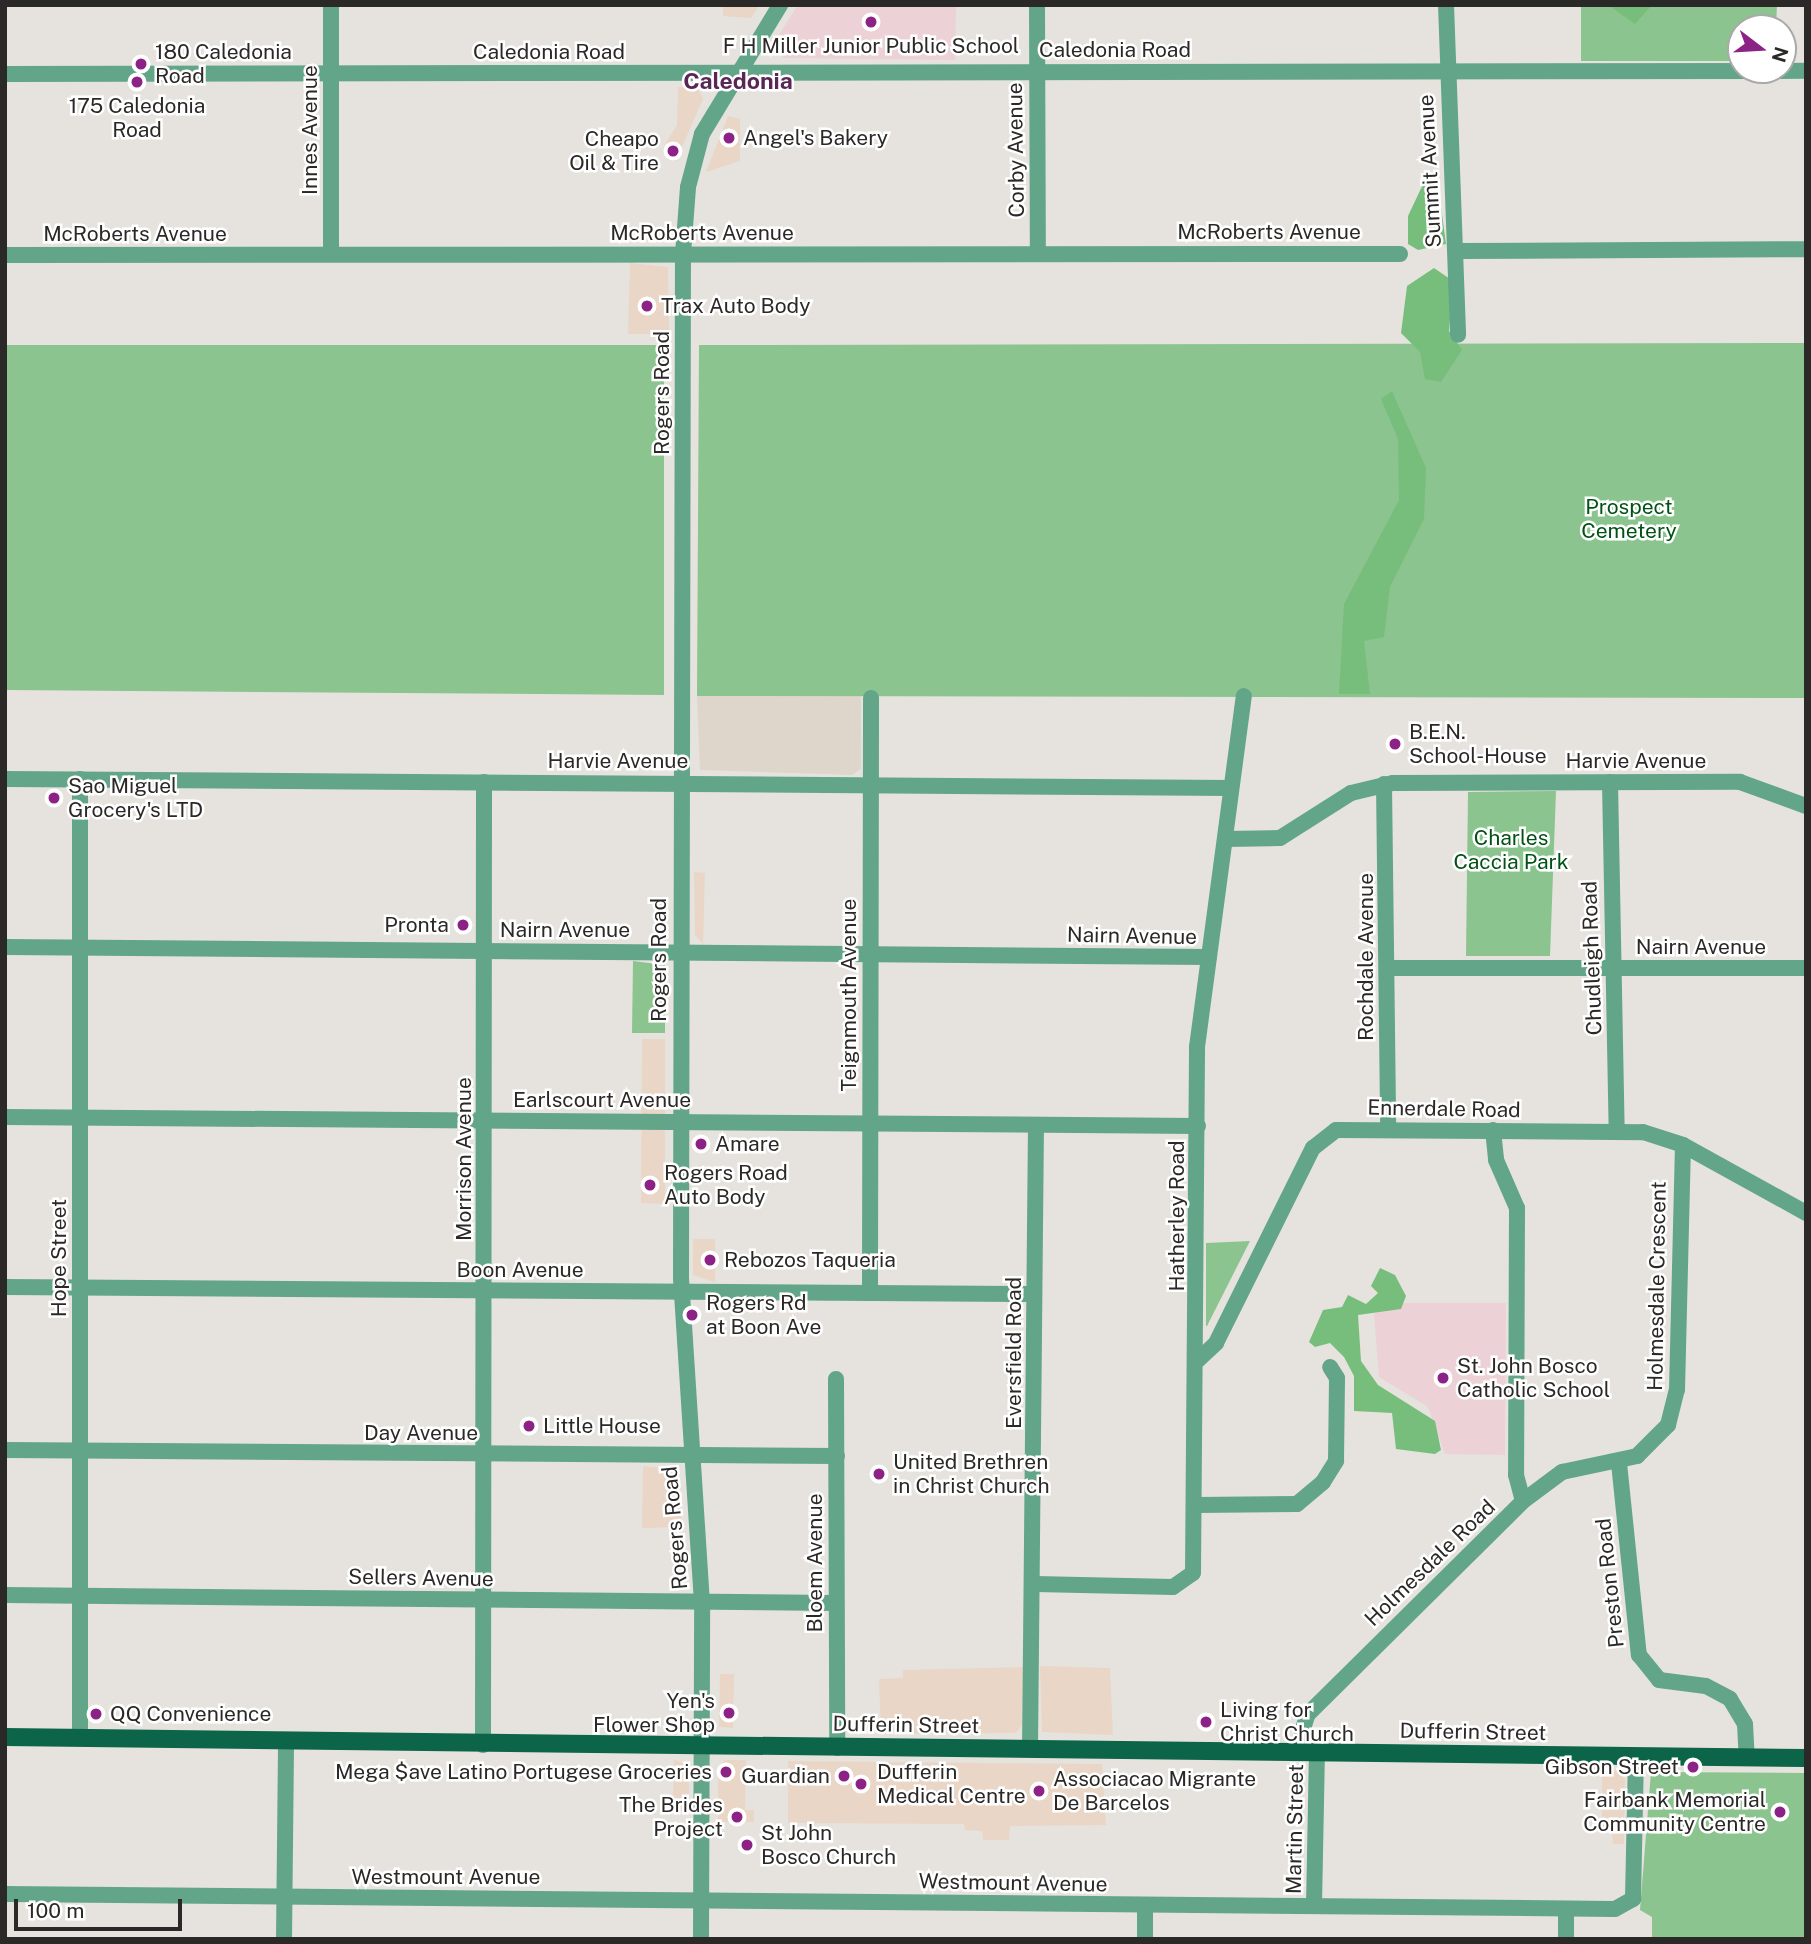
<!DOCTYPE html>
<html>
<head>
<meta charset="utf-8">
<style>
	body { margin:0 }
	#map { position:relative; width:1811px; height:1944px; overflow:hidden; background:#e6e3de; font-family:"Public Sans",sans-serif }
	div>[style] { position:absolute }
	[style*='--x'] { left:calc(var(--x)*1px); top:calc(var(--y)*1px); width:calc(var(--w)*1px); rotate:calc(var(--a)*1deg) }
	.commercial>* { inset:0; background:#e9d6c6 }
	.built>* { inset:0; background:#ded6cb }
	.education>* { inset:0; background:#ecd2d6 }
	.green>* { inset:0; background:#8bc48e }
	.forest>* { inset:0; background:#77be7c }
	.minor>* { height:16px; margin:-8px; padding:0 8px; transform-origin:8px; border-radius:8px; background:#63a589 }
	.major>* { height:18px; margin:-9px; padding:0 9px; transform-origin:9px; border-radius:9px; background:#0c6548 }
	.dots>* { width:19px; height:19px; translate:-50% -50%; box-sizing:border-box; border:4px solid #fff; border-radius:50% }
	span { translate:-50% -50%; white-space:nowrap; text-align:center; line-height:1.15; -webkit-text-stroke:5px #fff; paint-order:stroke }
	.poi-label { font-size:21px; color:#2b2927 }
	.left { translate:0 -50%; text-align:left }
	.right { translate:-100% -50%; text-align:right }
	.street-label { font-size:21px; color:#2b2927 }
	.park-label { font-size:21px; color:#005215 }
	.neighbourhood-label { font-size:23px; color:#592655; font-weight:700 }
	.frame { position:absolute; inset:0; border:7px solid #2b2927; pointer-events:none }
	.north { position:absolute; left:1727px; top:14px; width:70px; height:70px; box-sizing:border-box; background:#fff; border:2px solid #aaa9a9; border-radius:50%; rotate:107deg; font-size:19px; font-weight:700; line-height:28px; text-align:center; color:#2b2927 }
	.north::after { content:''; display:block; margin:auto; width:24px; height:32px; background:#8c2286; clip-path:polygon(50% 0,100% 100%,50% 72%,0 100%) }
	.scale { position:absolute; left:14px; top:1899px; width:168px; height:32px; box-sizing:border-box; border:4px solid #2b2927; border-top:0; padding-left:9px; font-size:21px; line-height:24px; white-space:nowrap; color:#2b2927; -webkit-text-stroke:5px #fff; paint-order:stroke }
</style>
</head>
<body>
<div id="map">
	<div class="commercial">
		<i style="clip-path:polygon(723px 5px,760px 5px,751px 18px,723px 16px)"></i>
		<i style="clip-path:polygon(678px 87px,698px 89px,703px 99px,676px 161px,667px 160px,667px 141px,677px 125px)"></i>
		<i style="clip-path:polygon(728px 116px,740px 119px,740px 161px,706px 172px)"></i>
		<i style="clip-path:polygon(630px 263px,668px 267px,669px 334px,628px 334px)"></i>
		<i style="clip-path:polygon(694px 872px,705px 873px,703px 944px,695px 935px)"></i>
		<i style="clip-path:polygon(642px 1039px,665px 1039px,665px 1204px,641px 1203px)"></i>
		<i style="clip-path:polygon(693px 1239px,715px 1239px,715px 1282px,693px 1275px)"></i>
		<i style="clip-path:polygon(643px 1466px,674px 1469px,682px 1527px,642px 1528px)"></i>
		<i style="clip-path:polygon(1040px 1666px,1110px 1668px,1113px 1735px,1042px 1732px)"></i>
		<i style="clip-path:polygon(1023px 1667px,1022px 1725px,1016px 1733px,881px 1734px,879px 1679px,903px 1678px,903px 1670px)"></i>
		<i style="clip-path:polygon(720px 1674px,734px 1674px,733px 1728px,719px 1727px)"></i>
		<i style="clip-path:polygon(674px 1759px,689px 1766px,689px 1811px,673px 1811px)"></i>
		<i style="clip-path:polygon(724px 1760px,746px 1760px,745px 1810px,754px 1810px,754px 1822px,718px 1822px,718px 1769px)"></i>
		<i style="clip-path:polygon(788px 1761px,1102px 1764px,1106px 1825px,1010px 1826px,1009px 1840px,983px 1840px,982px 1831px,965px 1830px,964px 1824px,788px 1823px)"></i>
		<i style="clip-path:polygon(1602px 1770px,1618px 1771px,1625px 1779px,1624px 1844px,1613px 1844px,1612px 1832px,1602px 1831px)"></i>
	</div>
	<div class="built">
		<i style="clip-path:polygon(697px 696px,861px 696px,861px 769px,852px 775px,700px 770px)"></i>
	</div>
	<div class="education">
		<i style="clip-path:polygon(798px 5px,956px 5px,955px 60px,783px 58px,776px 39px)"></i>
		<i style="clip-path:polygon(1394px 1303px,1506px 1303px,1505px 1455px,1445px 1454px,1428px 1407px,1379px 1377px,1374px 1314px)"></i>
	</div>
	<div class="green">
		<i style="clip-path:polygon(1581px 5px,1777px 5px,1776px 28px,1741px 28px,1741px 61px,1581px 61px)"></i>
		<i style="clip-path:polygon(1806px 343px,1806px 698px,697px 696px,699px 345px)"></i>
		<i style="clip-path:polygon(5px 345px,664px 345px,664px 695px,5px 690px)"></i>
		<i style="clip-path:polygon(1556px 791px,1550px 956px,1466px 956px,1468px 792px)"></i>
		<i style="clip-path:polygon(633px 961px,665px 965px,665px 1033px,632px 1033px)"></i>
		<i style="clip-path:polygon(1250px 1241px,1207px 1326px,1206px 1326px,1206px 1243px)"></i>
		<i style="clip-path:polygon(1651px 1772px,1806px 1773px,1806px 1939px,1652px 1939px,1652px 1917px,1640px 1910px)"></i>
	</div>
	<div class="forest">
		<i style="clip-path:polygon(1608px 5px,1652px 5px,1635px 24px)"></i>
		<i style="clip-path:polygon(1425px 180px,1440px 199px,1446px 244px,1418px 250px,1408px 244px,1408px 216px)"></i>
		<i style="clip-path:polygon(1434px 268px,1453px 281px,1449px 331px,1462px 350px,1441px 382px,1425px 379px,1420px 352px,1401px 333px,1407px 286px)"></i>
		<i style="clip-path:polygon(1392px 391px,1426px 468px,1424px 519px,1390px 587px,1384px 637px,1364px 641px,1370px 694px,1339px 694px,1344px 604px,1399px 500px,1398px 439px,1381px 399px)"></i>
		<i style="clip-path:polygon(1380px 1268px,1395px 1275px,1406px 1296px,1401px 1309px,1358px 1315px,1361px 1361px,1378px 1385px,1435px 1421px,1441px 1450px,1435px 1454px,1396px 1449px,1392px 1413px,1354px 1411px,1354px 1376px,1344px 1357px,1330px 1343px,1315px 1347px,1309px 1342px,1323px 1310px,1342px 1307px,1348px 1295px,1366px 1304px,1378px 1293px,1371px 1286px)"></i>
	</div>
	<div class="minor">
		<i style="--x:1037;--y:5;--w:248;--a:89.8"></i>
		<i style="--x:1446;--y:5;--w:330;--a:87.9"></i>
		<i style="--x:5;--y:74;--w:1801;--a:-0.1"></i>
		<i style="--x:1456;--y:251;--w:350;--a:-0.3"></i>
		<i style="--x:331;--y:254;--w:249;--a:-90"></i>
		<i style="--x:5;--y:255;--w:1395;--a:-0.04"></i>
		<i style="--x:5;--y:779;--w:1226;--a:0.42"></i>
		<i style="--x:1610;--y:782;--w:350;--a:88.9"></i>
		<i style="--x:1384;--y:784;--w:345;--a:89.3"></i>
		<i style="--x:1225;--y:839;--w:55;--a:-1"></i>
		<i style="--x:1280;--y:838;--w:84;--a:-32.4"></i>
		<i style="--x:1351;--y:793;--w:43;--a:-13.4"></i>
		<i style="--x:1393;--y:783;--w:347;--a:-0.2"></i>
		<i style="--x:1740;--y:782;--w:70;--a:20"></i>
		<i style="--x:5;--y:947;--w:1204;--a:0.48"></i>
		<i style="--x:1387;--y:968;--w:419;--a:0"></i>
		<i style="--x:5;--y:1117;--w:1193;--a:0.43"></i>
		<i style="--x:1493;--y:1130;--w:30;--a:84"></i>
		<i style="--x:1496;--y:1160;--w:52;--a:66.4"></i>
		<i style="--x:1517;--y:1208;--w:267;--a:90.2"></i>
		<i style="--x:1516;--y:1475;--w:27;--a:75"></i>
		<i style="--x:5;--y:1287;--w:1029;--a:0.39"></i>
		<i style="--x:870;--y:1292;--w:594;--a:-89.9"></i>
		<i style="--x:1197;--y:1361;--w:26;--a:-43"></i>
		<i style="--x:1216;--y:1343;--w:218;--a:-63.6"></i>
		<i style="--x:1313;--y:1148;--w:29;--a:-38"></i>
		<i style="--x:1336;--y:1130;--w:307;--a:0.4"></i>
		<i style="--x:1643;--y:1132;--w:42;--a:18"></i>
		<i style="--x:1683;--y:1145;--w:141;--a:28.9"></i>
		<i style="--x:836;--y:1379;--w:369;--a:89.8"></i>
		<i style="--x:5;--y:1450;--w:832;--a:0.41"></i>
		<i style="--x:1619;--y:1463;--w:193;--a:84.1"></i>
		<i style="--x:1639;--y:1655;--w:32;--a:51"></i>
		<i style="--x:1659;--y:1680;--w:47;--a:7.3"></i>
		<i style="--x:1706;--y:1686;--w:27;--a:28"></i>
		<i style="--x:1730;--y:1699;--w:29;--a:59"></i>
		<i style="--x:1745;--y:1724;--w:33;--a:87"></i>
		<i style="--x:1196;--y:1505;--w:101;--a:-0.6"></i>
		<i style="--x:1297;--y:1504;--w:34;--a:-40"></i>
		<i style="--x:1323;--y:1482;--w:25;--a:-58"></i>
		<i style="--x:1336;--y:1461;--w:83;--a:-89.3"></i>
		<i style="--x:1337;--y:1378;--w:13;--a:-122"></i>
		<i style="--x:1035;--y:1584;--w:138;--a:1.2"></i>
		<i style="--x:1173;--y:1587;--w:24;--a:-35"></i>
		<i style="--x:1193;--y:1573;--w:526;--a:-89.56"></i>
		<i style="--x:1197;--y:1047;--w:354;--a:-82.4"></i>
		<i style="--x:5;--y:1595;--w:831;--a:0.55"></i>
		<i style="--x:80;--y:1737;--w:958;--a:-90"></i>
		<i style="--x:483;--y:1745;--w:963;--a:-89.94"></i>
		<i style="--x:1030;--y:1749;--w:623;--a:-89.45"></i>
		<i style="--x:1296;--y:1752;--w:39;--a:-73"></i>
		<i style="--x:1307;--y:1715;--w:304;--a:-44.7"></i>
		<i style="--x:1523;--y:1501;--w:49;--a:-36.6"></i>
		<i style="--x:1562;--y:1472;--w:77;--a:-12"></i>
		<i style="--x:1637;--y:1456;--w:44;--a:-45"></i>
		<i style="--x:1668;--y:1425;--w:36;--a:-76"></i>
		<i style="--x:1677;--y:1390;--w:245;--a:-88.6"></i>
		<i style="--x:5;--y:1894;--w:1610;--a:0.53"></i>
		<i style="--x:1615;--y:1909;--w:21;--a:-29"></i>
		<i style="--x:1633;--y:1899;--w:143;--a:-88.8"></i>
		<i style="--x:1314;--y:1906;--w:153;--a:-88.9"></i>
		<i style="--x:284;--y:1939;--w:196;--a:-89.4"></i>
		<i style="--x:701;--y:1939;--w:336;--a:-89.8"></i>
		<i style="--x:702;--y:1603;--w:326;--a:-93.7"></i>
		<i style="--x:681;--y:1278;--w:1024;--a:-89.89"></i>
		<i style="--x:683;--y:254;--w:67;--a:-85.7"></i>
		<i style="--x:688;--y:187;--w:55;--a:-75.2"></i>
		<i style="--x:702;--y:134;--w:151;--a:-58.8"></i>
		<i style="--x:1145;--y:1939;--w:33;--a:-90"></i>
		<i style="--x:1566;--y:1939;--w:29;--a:-90"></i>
	</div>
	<div class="major">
		<i style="--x:5;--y:1737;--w:1801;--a:0.67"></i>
	</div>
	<div class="dots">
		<i style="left:871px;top:22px;background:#8c2286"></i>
		<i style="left:141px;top:64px;background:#8c2286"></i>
		<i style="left:137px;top:82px;background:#8c2286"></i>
		<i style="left:729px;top:138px;background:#8c2286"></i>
		<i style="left:673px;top:151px;background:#8c2286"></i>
		<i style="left:647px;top:306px;background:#8c2286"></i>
		<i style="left:1395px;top:744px;background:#8c2286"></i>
		<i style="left:54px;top:798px;background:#8c2286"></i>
		<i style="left:463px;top:925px;background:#8c2286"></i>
		<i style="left:701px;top:1144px;background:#8c2286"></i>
		<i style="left:650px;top:1185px;background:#8c2286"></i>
		<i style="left:710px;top:1260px;background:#8c2286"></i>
		<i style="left:692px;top:1315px;background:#8c2286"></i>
		<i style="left:1443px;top:1378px;background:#8c2286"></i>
		<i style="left:529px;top:1426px;background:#8c2286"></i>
		<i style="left:879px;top:1474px;background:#8c2286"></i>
		<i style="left:729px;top:1713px;background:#8c2286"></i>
		<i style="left:96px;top:1714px;background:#8c2286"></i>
		<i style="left:1206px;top:1722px;background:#8c2286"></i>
		<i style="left:1693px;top:1767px;background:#8c2286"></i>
		<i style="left:726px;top:1772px;background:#8c2286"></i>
		<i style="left:844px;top:1776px;background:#8c2286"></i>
		<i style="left:861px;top:1784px;background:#8c2286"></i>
		<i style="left:1039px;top:1791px;background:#8c2286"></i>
		<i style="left:1780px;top:1812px;background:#8c2286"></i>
		<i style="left:737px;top:1817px;background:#8c2286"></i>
		<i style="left:747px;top:1845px;background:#8c2286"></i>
	</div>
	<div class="poi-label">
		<span style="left:871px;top:46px">F H Miller Junior Public School</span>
		<span class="left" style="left:155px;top:64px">180 Caledonia<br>Road</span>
		<span style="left:137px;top:118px">175 Caledonia<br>Road</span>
		<span class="left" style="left:743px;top:138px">Angel's Bakery</span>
		<span class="right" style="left:659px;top:151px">Cheapo<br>Oil &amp; Tire</span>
		<span class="left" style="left:661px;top:306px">Trax Auto Body</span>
		<span class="left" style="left:1409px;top:744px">B.E.N.<br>School-House</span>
		<span class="left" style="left:68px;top:798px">Sao Miguel<br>Grocery's LTD</span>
		<span class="right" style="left:449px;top:925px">Pronta</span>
		<span class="left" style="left:715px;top:1144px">Amare</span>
		<span class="left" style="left:664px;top:1185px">Rogers Road<br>Auto Body</span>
		<span class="left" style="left:724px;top:1260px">Rebozos Taqueria</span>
		<span class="left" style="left:706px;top:1315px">Rogers Rd<br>at Boon Ave</span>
		<span class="left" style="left:1457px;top:1378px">St. John Bosco<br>Catholic School</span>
		<span class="left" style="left:543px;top:1426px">Little House</span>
		<span class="left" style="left:893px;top:1474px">United Brethren<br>in Christ Church</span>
		<span class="right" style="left:715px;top:1713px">Yen's<br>Flower Shop</span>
		<span class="left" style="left:1220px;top:1722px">Living for<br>Christ Church</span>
		<span class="left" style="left:110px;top:1714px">QQ Convenience</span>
		<span class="right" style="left:1679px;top:1767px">Gibson Street</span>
		<span class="right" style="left:712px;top:1772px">Mega $ave Latino Portugese Groceries</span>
		<span class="left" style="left:877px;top:1784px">Dufferin<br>Medical Centre</span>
		<span class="right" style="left:830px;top:1776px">Guardian</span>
		<span class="left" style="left:1053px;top:1791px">Associacao Migrante<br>De Barcelos</span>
		<span class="right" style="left:1766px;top:1812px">Fairbank Memorial<br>Community Centre</span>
		<span class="right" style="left:723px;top:1817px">The Brides<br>Project</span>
		<span class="left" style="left:761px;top:1845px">St John<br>Bosco Church</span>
	</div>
	<div class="street-label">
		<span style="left:1115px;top:50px">Caledonia Road</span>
		<span style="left:549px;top:52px">Caledonia Road</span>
		<span style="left:310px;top:130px;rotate:-90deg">Innes Avenue</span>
		<span style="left:1016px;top:150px;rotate:-91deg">Corby Avenue</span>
		<span style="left:1430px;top:171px;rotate:-93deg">Summit Avenue</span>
		<span style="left:1269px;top:232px">McRoberts Avenue</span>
		<span style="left:702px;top:233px">McRoberts Avenue</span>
		<span style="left:135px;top:234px">McRoberts Avenue</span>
		<span style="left:662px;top:393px;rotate:-90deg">Rogers Road</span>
		<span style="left:618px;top:761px">Harvie Avenue</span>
		<span style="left:1636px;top:761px">Harvie Avenue</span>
		<span style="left:565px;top:930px">Nairn Avenue</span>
		<span style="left:1132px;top:936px;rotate:1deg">Nairn Avenue</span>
		<span style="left:1701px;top:947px">Nairn Avenue</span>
		<span style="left:1366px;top:957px;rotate:-90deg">Rochdale Avenue</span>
		<span style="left:1592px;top:958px;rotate:-92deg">Chudleigh Road</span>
		<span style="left:659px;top:960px;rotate:-90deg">Rogers Road</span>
		<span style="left:849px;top:995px;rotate:-90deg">Teignmouth Avenue</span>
		<span style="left:602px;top:1100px">Earlscourt Avenue</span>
		<span style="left:1444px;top:1109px;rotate:1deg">Ennerdale Road</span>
		<span style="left:464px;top:1159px;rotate:-90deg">Morrison Avenue</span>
		<span style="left:1177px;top:1216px;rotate:-90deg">Hatherley Road</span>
		<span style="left:59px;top:1258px;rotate:-90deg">Hope Street</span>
		<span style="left:520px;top:1270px">Boon Avenue</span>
		<span style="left:1657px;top:1286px;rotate:-89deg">Holmesdale Crescent</span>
		<span style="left:1014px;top:1353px;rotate:-90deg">Eversfield Road</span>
		<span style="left:421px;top:1433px">Day Avenue</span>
		<span style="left:675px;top:1528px;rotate:-95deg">Rogers Road</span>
		<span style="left:815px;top:1563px;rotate:-90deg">Bloem Avenue</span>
		<span style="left:1430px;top:1563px;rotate:-44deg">Holmesdale Road</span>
		<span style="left:421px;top:1578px;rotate:1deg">Sellers Avenue</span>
		<span style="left:1610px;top:1583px;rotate:-96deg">Preston Road</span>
		<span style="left:906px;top:1725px;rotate:1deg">Dufferin Street</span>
		<span style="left:1473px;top:1732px;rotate:1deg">Dufferin Street</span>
		<span style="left:1295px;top:1829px;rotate:-89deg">Martin Street</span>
		<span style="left:446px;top:1877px">Westmount Avenue</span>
		<span style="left:1013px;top:1883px;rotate:1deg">Westmount Avenue</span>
	</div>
	<div class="park-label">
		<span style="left:1629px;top:519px">Prospect<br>Cemetery</span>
		<span style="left:1511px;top:850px">Charles<br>Caccia Park</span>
	</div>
	<div class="neighbourhood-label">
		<span style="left:738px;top:81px">Caledonia</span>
	</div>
	<div class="frame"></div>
	<div class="north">N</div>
	<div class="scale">100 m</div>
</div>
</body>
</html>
